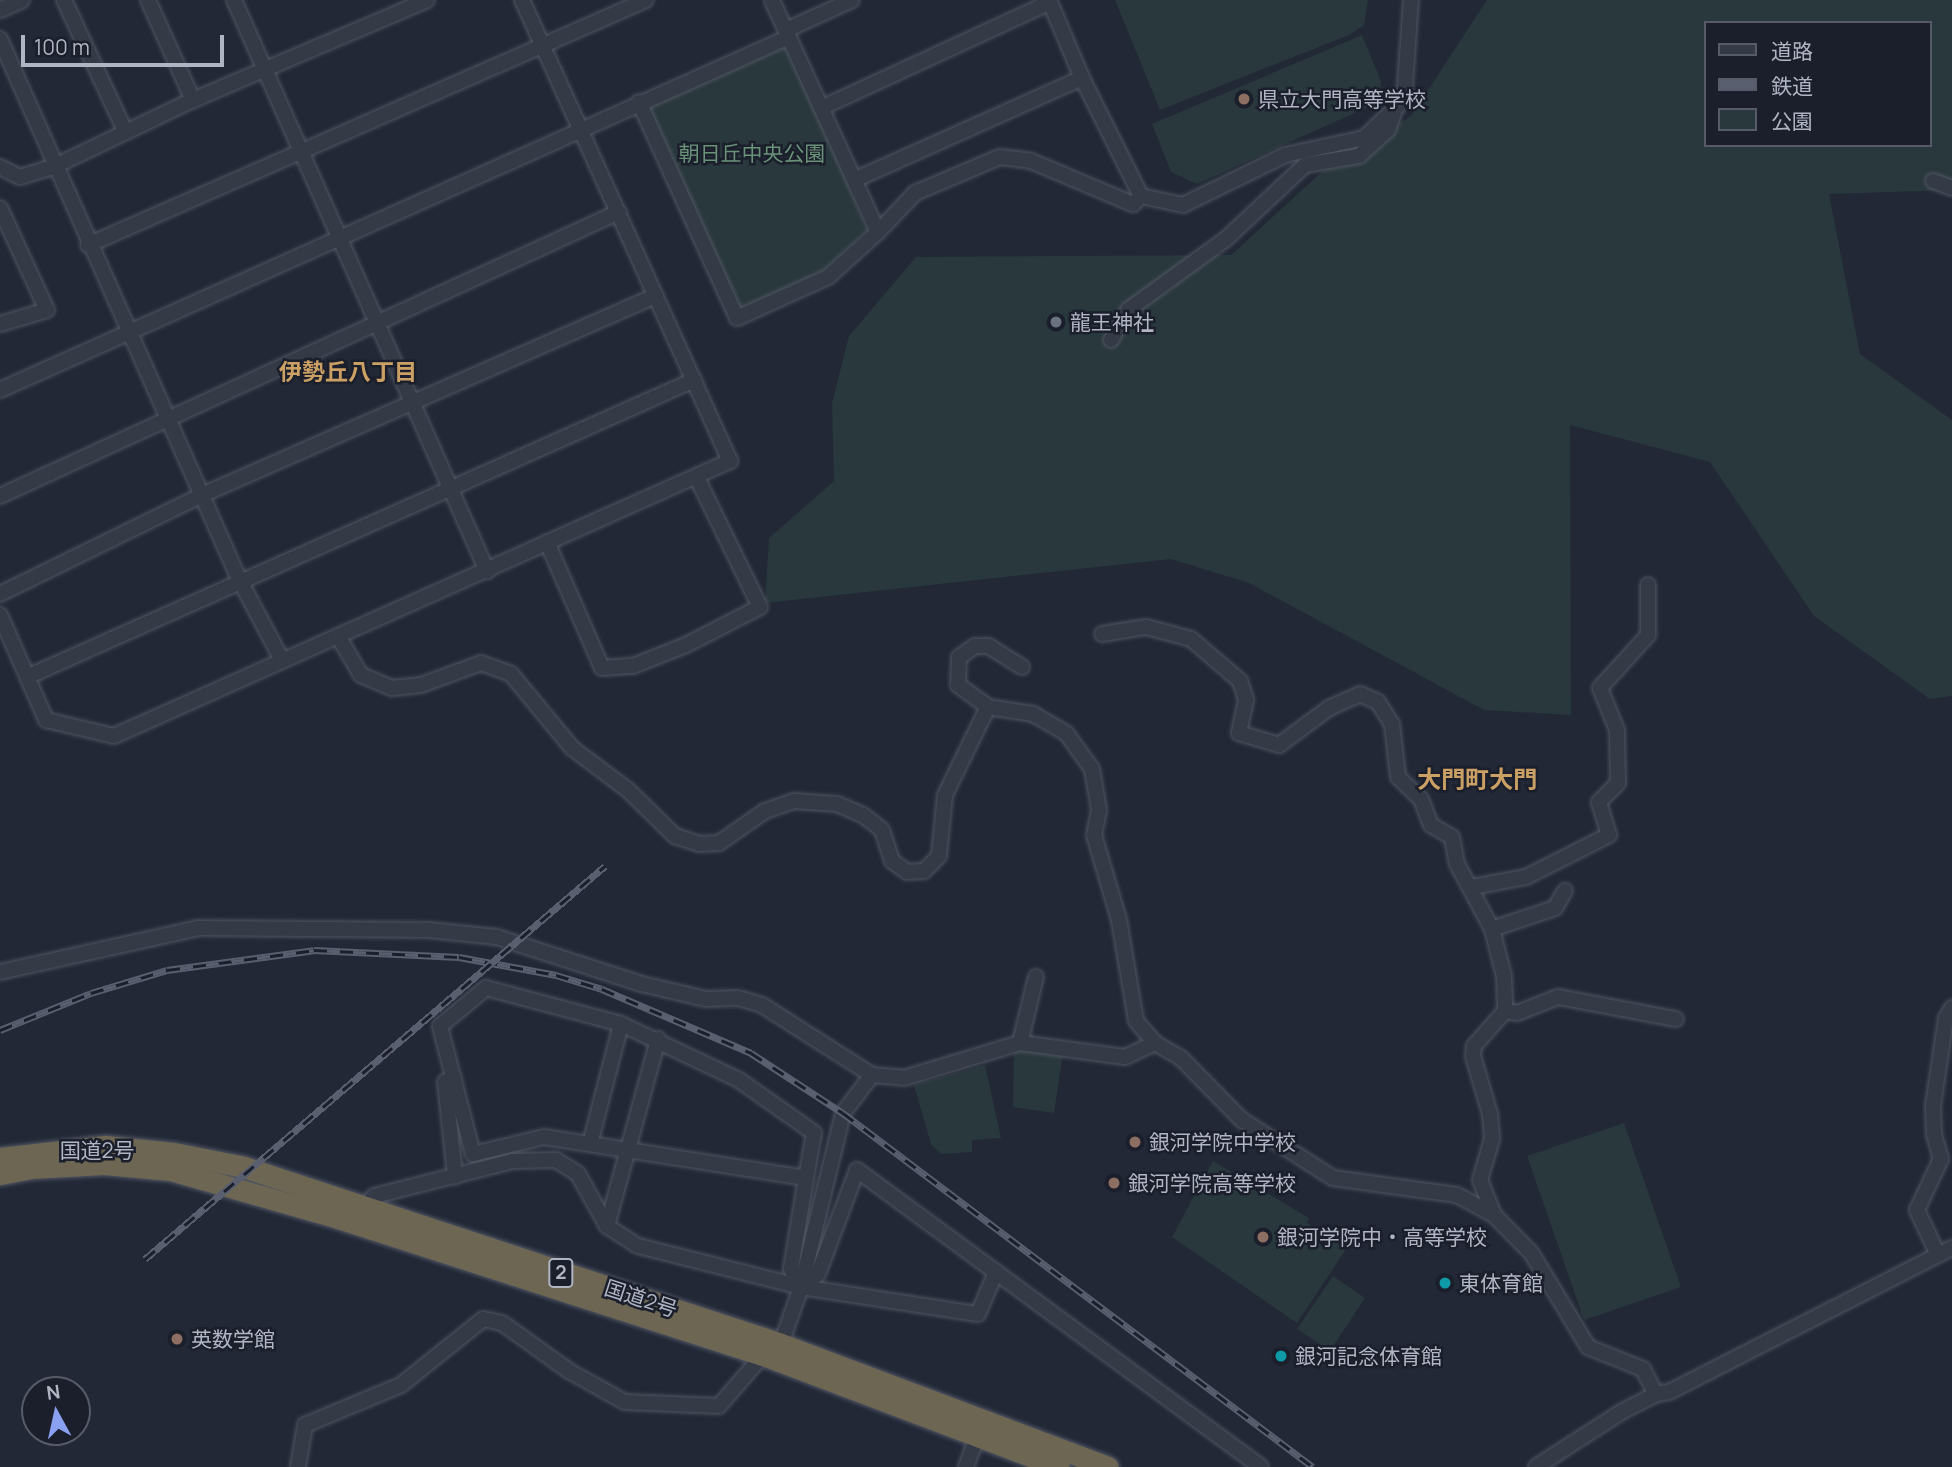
<!DOCTYPE html>
<html>
<head>
<meta charset="utf-8">
<style>
	body { margin:0 }
	#map { position:relative; width:1952px; height:1467px; overflow:hidden; background:#222836; font-family:Manrope,"Noto Sans JP",sans-serif }
	div>[style] { position:absolute }
	[style*='--x'] { left:calc(var(--x)*1px); top:calc(var(--y)*1px); width:calc(var(--w)*1px); rotate:calc(var(--a)*1deg) }
	.green>* { inset:0; background:#28383c }
	.roads { filter:drop-shadow(0 0 2px #505562) drop-shadow(0 0 2px #505562) }
	.minor>* { height:14px; margin:-7px; padding:0 7px; transform-origin:7px; border-radius:7px; background:#353a47 }
	.highway>* { height:21px; margin:-10.5px; padding:0 10.5px; transform-origin:10.5px; border-radius:10.5px; background:#6d6653 }
	.rail>* { height:7px; margin-top:-3.5px; transform-origin:0; background:repeating-linear-gradient(90deg,#1b1f2c 0 13px,#5a5f70 0 26px); box-sizing:border-box; border-block:2px solid #5a5f70 }
	.dots>* { width:19px; height:19px; translate:-50% -50%; box-sizing:border-box; border:4px solid #1b1f2c; border-radius:50% }
	span { translate:-50% -50%; white-space:nowrap; text-align:center; line-height:1.15; -webkit-text-stroke:5px #1b1f2c; paint-order:stroke }
	.shield-label span { padding:2px 5px; background:#1b1f2c; border:2px solid; border-radius:5px; -webkit-text-stroke-width:0 }
	.shield-label { font-size:19px; color:#b0b5c4; font-weight:700 }
	.poi-label { font-size:21px; color:#b0b5c4 }
	.left { translate:0 -50%; text-align:left }
	.park-label { font-size:21px; color:#699279 }
	.street-label { font-size:21px; color:#b0b5c4 }
	.neighbourhood-label { font-size:23px; color:#cba064; font-weight:700 }
	.quarter-label { font-size:24px; color:#cba064; font-weight:700 }
	.legend { position:absolute; left:1704px; top:21px; width:228px; height:126px; box-sizing:border-box; background:#1b1f2c; border:2px solid #575b69; margin:0; padding:9px 12px; list-style:none; font-size:21px; color:#b0b5c4 }
	.legend li { display:flex; align-items:center; gap:14px; height:35px }
	.legend b { width:35px; border:2px solid #575b69 }
	.north { position:absolute; left:21px; top:1376px; width:70px; height:70px; box-sizing:border-box; background:#1b1f2c; border:2px solid #575b69; border-radius:50%; rotate:352deg; font-size:19px; font-weight:700; line-height:28px; text-align:center; color:#b0b5c4 }
	.north::after { content:''; display:block; margin:auto; width:24px; height:32px; background:#89a1f0; clip-path:polygon(50% 0,100% 100%,50% 72%,0 100%) }
	.scale { position:absolute; left:21px; top:35px; width:203px; height:32px; box-sizing:border-box; border:4px solid #b0b5c4; border-top:0; padding-left:9px; font-size:21px; line-height:24px; white-space:nowrap; color:#b0b5c4; -webkit-text-stroke:5px #1b1f2c; paint-order:stroke }
</style>
</head>
<body>
<div id="map">
	<div class="green">
		<i style="clip-path:polygon(1115px 0,1368px 0,1364px 25px,1349px 35px,1160px 110px)"></i>
		<i style="clip-path:polygon(evenodd,1487px 0,1952px 0,1952px 190px,1829px 194px,1860px 354px,1952px 420px,1952px 696px,1930px 699px,1814px 616px,1710px 462px,1570px 425px,1571px 715px,1484px 710px,1249px 583px,1171px 559px,765px 603px,769px 538px,834px 481px,832px 403px,849px 336px,916px 257px,1231px 255px,1326px 168px,1411px 116px,1487px 0,1705px 23px,1929px 23px,1929px 145px,1705px 145px,1705px 23px)"></i>
		<i style="clip-path:polygon(1362px 35px,1381px 81px,1379px 102px,1197px 184px,1171px 172px,1152px 124px)"></i>
		<i style="clip-path:polygon(788px 45px,867px 230px,821px 273px,740px 309px,647px 106px)"></i>
		<i style="clip-path:polygon(1014px 1049px,1063px 1053px,1054px 1113px,1013px 1107px)"></i>
		<i style="clip-path:polygon(985px 1065px,1001px 1138px,972px 1140px,972px 1152px,941px 1154px,931px 1144px,914px 1085px)"></i>
		<i style="clip-path:polygon(1624px 1123px,1681px 1287px,1584px 1320px,1527px 1156px)"></i>
		<i style="clip-path:polygon(1213px 1161px,1309px 1218px,1307px 1223px,1346px 1249px,1297px 1323px,1172px 1237px)"></i>
		<i style="clip-path:polygon(1333px 1276px,1365px 1298px,1330px 1351px,1297px 1329px)"></i>
	</div>
	<div class="roads">
		<div class="minor">
			<i style="--x:64;--y:0;--w:145;--a:65"></i>
			<i style="--x:148;--y:0;--w:110;--a:65.8"></i>
			<i style="--x:234;--y:0;--w:625;--a:66.1"></i>
			<i style="--x:0;--y:10;--w:24;--a:-24"></i>
			<i style="--x:786;--y:30;--w:72;--a:-24.4"></i>
			<i style="--x:0;--y:39;--w:591;--a:66.13"></i>
			<i style="--x:239;--y:579;--w:92;--a:62"></i>
			<i style="--x:639;--y:102;--w:237;--a:65.6"></i>
			<i style="--x:737;--y:318;--w:100;--a:-24.3"></i>
			<i style="--x:828;--y:277;--w:67;--a:-42"></i>
			<i style="--x:878;--y:232;--w:255;--a:-114.6"></i>
			<i style="--x:821;--y:108;--w:252;--a:-24.8"></i>
			<i style="--x:0;--y:167;--w:22;--a:27"></i>
			<i style="--x:20;--y:177;--w:37;--a:-17"></i>
			<i style="--x:55;--y:166;--w:153;--a:-25.6"></i>
			<i style="--x:193;--y:100;--w:254;--a:-23.1"></i>
			<i style="--x:854;--y:180;--w:250;--a:-24.1"></i>
			<i style="--x:1933;--y:181;--w:20;--a:20"></i>
			<i style="--x:1141;--y:196;--w:43;--a:12.1"></i>
			<i style="--x:1183;--y:205;--w:114;--a:-26.1"></i>
			<i style="--x:1285;--y:155;--w:81;--a:-12.1"></i>
			<i style="--x:1364;--y:138;--w:55;--a:-43.5"></i>
			<i style="--x:1404;--y:100;--w:100;--a:-86"></i>
			<i style="--x:0;--y:208;--w:112;--a:65.3"></i>
			<i style="--x:47;--y:310;--w:49;--a:163.4"></i>
			<i style="--x:878;--y:232;--w:54;--a:-46.5"></i>
			<i style="--x:915;--y:193;--w:92;--a:-23"></i>
			<i style="--x:1000;--y:157;--w:31;--a:7"></i>
			<i style="--x:1031;--y:161;--w:111;--a:22.9"></i>
			<i style="--x:1133;--y:204;--w:11;--a:-45"></i>
			<i style="--x:1141;--y:196;--w:132;--a:-116.6"></i>
			<i style="--x:1082;--y:78;--w:85;--a:-112.9"></i>
			<i style="--x:88;--y:245;--w:609;--a:-23.7"></i>
			<i style="--x:1111;--y:340;--w:34;--a:-60"></i>
			<i style="--x:1128;--y:310;--w:122;--a:-36"></i>
			<i style="--x:1227;--y:238;--w:107;--a:-43.1"></i>
			<i style="--x:1305;--y:165;--w:55;--a:-9.5"></i>
			<i style="--x:1359;--y:156;--w:39;--a:-42"></i>
			<i style="--x:1388;--y:130;--w:18;--a:-71"></i>
			<i style="--x:0;--y:390;--w:864;--a:-24.1"></i>
			<i style="--x:0;--y:496;--w:681;--a:-24.65"></i>
			<i style="--x:547;--y:542;--w:137;--a:66.4"></i>
			<i style="--x:602;--y:668;--w:31;--a:-4"></i>
			<i style="--x:633;--y:666;--w:57;--a:-21.6"></i>
			<i style="--x:686;--y:645;--w:83;--a:-27.2"></i>
			<i style="--x:760;--y:607;--w:144;--a:-116"></i>
			<i style="--x:0;--y:594;--w:227;--a:-26.1"></i>
			<i style="--x:204;--y:494;--w:493;--a:-23.7"></i>
			<i style="--x:0;--y:615;--w:115;--a:66.3"></i>
			<i style="--x:46;--y:720;--w:70;--a:13.2"></i>
			<i style="--x:114;--y:736;--w:675;--a:-24.06"></i>
			<i style="--x:730;--y:461;--w:506;--a:-114.28"></i>
			<i style="--x:1102;--y:634;--w:45;--a:-9"></i>
			<i style="--x:1146;--y:627;--w:47;--a:14.9"></i>
			<i style="--x:1191;--y:639;--w:65;--a:40.6"></i>
			<i style="--x:1240;--y:681;--w:20;--a:72"></i>
			<i style="--x:1246;--y:700;--w:34;--a:102"></i>
			<i style="--x:1239;--y:733;--w:42;--a:16.7"></i>
			<i style="--x:1279;--y:745;--w:62;--a:-36.5"></i>
			<i style="--x:1329;--y:708;--w:34;--a:-24"></i>
			<i style="--x:1360;--y:694;--w:20;--a:24"></i>
			<i style="--x:1378;--y:702;--w:26;--a:58"></i>
			<i style="--x:1392;--y:724;--w:53;--a:83.5"></i>
			<i style="--x:1398;--y:777;--w:32;--a:44"></i>
			<i style="--x:1421;--y:799;--w:28;--a:69"></i>
			<i style="--x:1431;--y:825;--w:24;--a:30"></i>
			<i style="--x:1452;--y:837;--w:27;--a:80"></i>
			<i style="--x:1457;--y:864;--w:74;--a:61.7"></i>
			<i style="--x:1492;--y:929;--w:49;--a:75.7"></i>
			<i style="--x:1504;--y:976;--w:35;--a:88"></i>
			<i style="--x:1505;--y:1011;--w:47;--a:131.5"></i>
			<i style="--x:1474;--y:1046;--w:10;--a:96"></i>
			<i style="--x:1473;--y:1056;--w:60;--a:73.7"></i>
			<i style="--x:1490;--y:1114;--w:25;--a:85"></i>
			<i style="--x:1492;--y:1139;--w:43;--a:106.3"></i>
			<i style="--x:1480;--y:1180;--w:38;--a:68"></i>
			<i style="--x:338;--y:636;--w:45;--a:59.5"></i>
			<i style="--x:361;--y:675;--w:34;--a:23"></i>
			<i style="--x:392;--y:688;--w:29;--a:-6"></i>
			<i style="--x:421;--y:685;--w:64;--a:-20.1"></i>
			<i style="--x:481;--y:663;--w:32;--a:20"></i>
			<i style="--x:511;--y:674;--w:96;--a:50.5"></i>
			<i style="--x:572;--y:748;--w:70;--a:36.9"></i>
			<i style="--x:628;--y:790;--w:66;--a:44.4"></i>
			<i style="--x:675;--y:836;--w:25;--a:18"></i>
			<i style="--x:699;--y:844;--w:20;--a:-3"></i>
			<i style="--x:719;--y:843;--w:56;--a:-34.8"></i>
			<i style="--x:765;--y:811;--w:31;--a:-19"></i>
			<i style="--x:794;--y:801;--w:43;--a:4"></i>
			<i style="--x:837;--y:804;--w:28;--a:23"></i>
			<i style="--x:863;--y:815;--w:24;--a:38"></i>
			<i style="--x:882;--y:830;--w:33;--a:72"></i>
			<i style="--x:892;--y:861;--w:19;--a:36"></i>
			<i style="--x:907;--y:872;--w:17;--a:-3"></i>
			<i style="--x:924;--y:871;--w:21;--a:-45"></i>
			<i style="--x:939;--y:856;--w:61;--a:-84.4"></i>
			<i style="--x:945;--y:795;--w:98;--a:-64"></i>
			<i style="--x:1022;--y:667;--w:39;--a:-148"></i>
			<i style="--x:989;--y:646;--w:14;--a:180"></i>
			<i style="--x:975;--y:646;--w:19;--a:145"></i>
			<i style="--x:959;--y:657;--w:28;--a:92"></i>
			<i style="--x:958;--y:685;--w:37;--a:36"></i>
			<i style="--x:988;--y:707;--w:46;--a:8.8"></i>
			<i style="--x:1033;--y:714;--w:38;--a:30"></i>
			<i style="--x:1066;--y:733;--w:44;--a:54.2"></i>
			<i style="--x:1092;--y:769;--w:42;--a:80.3"></i>
			<i style="--x:1099;--y:810;--w:25;--a:101"></i>
			<i style="--x:1094;--y:835;--w:89;--a:73.6"></i>
			<i style="--x:1119;--y:920;--w:102;--a:80.4"></i>
			<i style="--x:1136;--y:1021;--w:29;--a:49"></i>
			<i style="--x:29;--y:676;--w:728;--a:-23.99"></i>
			<i style="--x:1472;--y:887;--w:55;--a:-10.5"></i>
			<i style="--x:1526;--y:877;--w:93;--a:-26.8"></i>
			<i style="--x:1609;--y:835;--w:34;--a:-107"></i>
			<i style="--x:1599;--y:802;--w:27;--a:-45"></i>
			<i style="--x:1618;--y:783;--w:53;--a:-91.1"></i>
			<i style="--x:1617;--y:730;--w:45;--a:-112"></i>
			<i style="--x:1600;--y:688;--w:72;--a:-47.8"></i>
			<i style="--x:1648;--y:635;--w:50;--a:-90"></i>
			<i style="--x:1492;--y:929;--w:66;--a:-18.4"></i>
			<i style="--x:1555;--y:908;--w:20;--a:-60"></i>
			<i style="--x:0;--y:972;--w:203;--a:-12.5"></i>
			<i style="--x:198;--y:928;--w:231;--a:0.5"></i>
			<i style="--x:429;--y:930;--w:68;--a:5.9"></i>
			<i style="--x:497;--y:937;--w:152;--a:18"></i>
			<i style="--x:642;--y:984;--w:66;--a:13.2"></i>
			<i style="--x:706;--y:999;--w:32;--a:-2"></i>
			<i style="--x:738;--y:998;--w:25;--a:16"></i>
			<i style="--x:762;--y:1005;--w:130;--a:32.5"></i>
			<i style="--x:872;--y:1075;--w:32;--a:5"></i>
			<i style="--x:904;--y:1078;--w:121;--a:-16.8"></i>
			<i style="--x:1020;--y:1043;--w:106;--a:7.6"></i>
			<i style="--x:1125;--y:1057;--w:33;--a:-25"></i>
			<i style="--x:1155;--y:1043;--w:30;--a:30"></i>
			<i style="--x:1181;--y:1058;--w:87;--a:45.5"></i>
			<i style="--x:1242;--y:1120;--w:108;--a:32.5"></i>
			<i style="--x:1333;--y:1178;--w:125;--a:7.8"></i>
			<i style="--x:1457;--y:1195;--w:42;--a:28.4"></i>
			<i style="--x:1494;--y:1215;--w:54;--a:45.7"></i>
			<i style="--x:1532;--y:1254;--w:109;--a:58.9"></i>
			<i style="--x:1588;--y:1347;--w:59;--a:21.8"></i>
			<i style="--x:1643;--y:1369;--w:28;--a:63"></i>
			<i style="--x:1505;--y:1011;--w:12;--a:9"></i>
			<i style="--x:1517;--y:1013;--w:44;--a:-21.3"></i>
			<i style="--x:1558;--y:997;--w:120;--a:10.6"></i>
			<i style="--x:1020;--y:1043;--w:68;--a:-76.4"></i>
			<i style="--x:454;--y:1078;--w:10;--a:156"></i>
			<i style="--x:445;--y:1082;--w:95;--a:83.9"></i>
			<i style="--x:590;--y:1144;--w:124;--a:-75.5"></i>
			<i style="--x:806;--y:1178;--w:265;--a:-171.1"></i>
			<i style="--x:544;--y:1137;--w:73;--a:166.5"></i>
			<i style="--x:473;--y:1154;--w:132;--a:-104.5"></i>
			<i style="--x:440;--y:1026;--w:60;--a:-39.6"></i>
			<i style="--x:486;--y:988;--w:140;--a:14.9"></i>
			<i style="--x:621;--y:1024;--w:131;--a:25.4"></i>
			<i style="--x:739;--y:1080;--w:92;--a:35.2"></i>
			<i style="--x:814;--y:1133;--w:46;--a:100.1"></i>
			<i style="--x:806;--y:1178;--w:92;--a:99.4"></i>
			<i style="--x:791;--y:1269;--w:21;--a:61"></i>
			<i style="--x:801;--y:1287;--w:21;--a:-37"></i>
			<i style="--x:818;--y:1274;--w:111;--a:-69.4"></i>
			<i style="--x:857;--y:1170;--w:501;--a:36.32"></i>
			<i style="--x:365;--y:1209;--w:16;--a:-55"></i>
			<i style="--x:374;--y:1196;--w:142;--a:-14.2"></i>
			<i style="--x:512;--y:1161;--w:44;--a:-1.3"></i>
			<i style="--x:556;--y:1160;--w:26;--a:32"></i>
			<i style="--x:578;--y:1174;--w:60;--a:60.9"></i>
			<i style="--x:607;--y:1226;--w:37;--a:33"></i>
			<i style="--x:638;--y:1246;--w:168;--a:14.1"></i>
			<i style="--x:801;--y:1287;--w:179;--a:8.7"></i>
			<i style="--x:978;--y:1314;--w:46;--a:-66.8"></i>
			<i style="--x:607;--y:1226;--w:194;--a:-74.7"></i>
			<i style="--x:1938;--y:1255;--w:50;--a:-115"></i>
			<i style="--x:1917;--y:1210;--w:56;--a:-64.8"></i>
			<i style="--x:1941;--y:1159;--w:26;--a:-106"></i>
			<i style="--x:1934;--y:1134;--w:28;--a:-92"></i>
			<i style="--x:1933;--y:1106;--w:89;--a:-81.6"></i>
			<i style="--x:1946;--y:1018;--w:12;--a:-59"></i>
			<i style="--x:781;--y:1344;--w:60;--a:-70.7"></i>
			<i style="--x:801;--y:1287;--w:179;--a:-76.4"></i>
			<i style="--x:843;--y:1113;--w:48;--a:-52.7"></i>
			<i style="--x:298;--y:1467;--w:43;--a:-80.5"></i>
			<i style="--x:305;--y:1425;--w:104;--a:-22.6"></i>
			<i style="--x:401;--y:1385;--w:105;--a:-38.8"></i>
			<i style="--x:483;--y:1319;--w:19;--a:12"></i>
			<i style="--x:502;--y:1323;--w:82;--a:35.6"></i>
			<i style="--x:569;--y:1371;--w:64;--a:29"></i>
			<i style="--x:625;--y:1402;--w:94;--a:2.4"></i>
			<i style="--x:719;--y:1406;--w:67;--a:-49.2"></i>
			<i style="--x:966;--y:1467;--w:35;--a:-70"></i>
			<i style="--x:1536;--y:1467;--w:103;--a:-32.8"></i>
			<i style="--x:1623;--y:1411;--w:37;--a:-27"></i>
			<i style="--x:1656;--y:1394;--w:13;--a:-9"></i>
			<i style="--x:1669;--y:1392;--w:318;--a:-27"></i>
		</div>
		<div class="highway">
			<i style="--x:0;--y:1158;--w:106;--a:-6.5"></i>
			<i style="--x:105;--y:1146;--w:69;--a:5.8"></i>
			<i style="--x:174;--y:1153;--w:71;--a:11.3"></i>
			<i style="--x:244;--y:1167;--w:565;--a:18.24"></i>
			<i style="--x:781;--y:1344;--w:349;--a:20.6"></i>
			<i style="--x:0;--y:1174;--w:31;--a:-11"></i>
			<i style="--x:30;--y:1168;--w:74;--a:-3.1"></i>
			<i style="--x:104;--y:1164;--w:66;--a:5.2"></i>
			<i style="--x:170;--y:1170;--w:175;--a:15.9"></i>
			<i style="--x:338;--y:1218;--w:447;--a:17.9"></i>
			<i style="--x:763;--y:1355;--w:316;--a:20.7"></i>
		</div>
	</div>
	<div class="rail">
		<i style="--x:0;--y:1030;--w:98;--a:-22.1"></i>
		<i style="--x:91;--y:993;--w:79;--a:-16.8"></i>
		<i style="--x:167;--y:970;--w:148;--a:-7.7"></i>
		<i style="--x:314;--y:950;--w:145;--a:2.8"></i>
		<i style="--x:459;--y:957;--w:99;--a:10.5"></i>
		<i style="--x:556;--y:975;--w:48;--a:16.9"></i>
		<i style="--x:602;--y:989;--w:162;--a:23.2"></i>
		<i style="--x:751;--y:1053;--w:110;--a:33.1"></i>
		<i style="--x:843;--y:1113;--w:588;--a:36.99"></i>
		<i style="--x:145;--y:1259;--w:605;--a:-40.51"></i>
	</div>
	<div class="dots">
		<i style="left:1244px;top:99px;background:#8d6e63"></i>
		<i style="left:1056px;top:322px;background:#6b7280"></i>
		<i style="left:1135px;top:1142px;background:#8d6e63"></i>
		<i style="left:1114px;top:1183px;background:#8d6e63"></i>
		<i style="left:1263px;top:1237px;background:#8d6e63"></i>
		<i style="left:1445px;top:1283px;background:#0f9aa8"></i>
		<i style="left:177px;top:1339px;background:#8d6e63"></i>
		<i style="left:1281px;top:1356px;background:#0f9aa8"></i>
	</div>
	<div class="shield-label">
		<span style="left:561px;top:1273px">2</span>
	</div>
	<div class="poi-label">
		<span class="left" style="left:1258px;top:99px">県立大門高等学校</span>
		<span class="left" style="left:1070px;top:322px">龍王神社</span>
		<span class="left" style="left:1149px;top:1142px">銀河学院中学校</span>
		<span class="left" style="left:1128px;top:1183px">銀河学院高等学校</span>
		<span class="left" style="left:1277px;top:1237px">銀河学院中・高等学校</span>
		<span class="left" style="left:1459px;top:1283px">東体育館</span>
		<span class="left" style="left:191px;top:1339px">英数学館</span>
		<span class="left" style="left:1295px;top:1356px">銀河記念体育館</span>
	</div>
	<div class="park-label">
		<span style="left:752px;top:153px">朝日丘中央公園</span>
	</div>
	<div class="street-label">
		<span style="left:97px;top:1150px">国道2号</span>
		<span style="left:641px;top:1298px;rotate:18deg">国道2号</span>
	</div>
	<div class="neighbourhood-label">
		<span style="left:348px;top:371px">伊勢丘八丁目</span>
	</div>
	<div class="quarter-label">
		<span style="left:1477px;top:779px">大門町大門</span>
	</div>
	<ul class="legend">
	<li><b style="height:9px;background:#353a47"></b>道路</li>
	<li><b style="height:9px;background:#5a5f70"></b>鉄道</li>
	<li><b style="height:19px;background:#28383c"></b>公園</li>
	</ul>
	<div class="north">N</div>
	<div class="scale">100 m</div>
</div>
</body>
</html>
